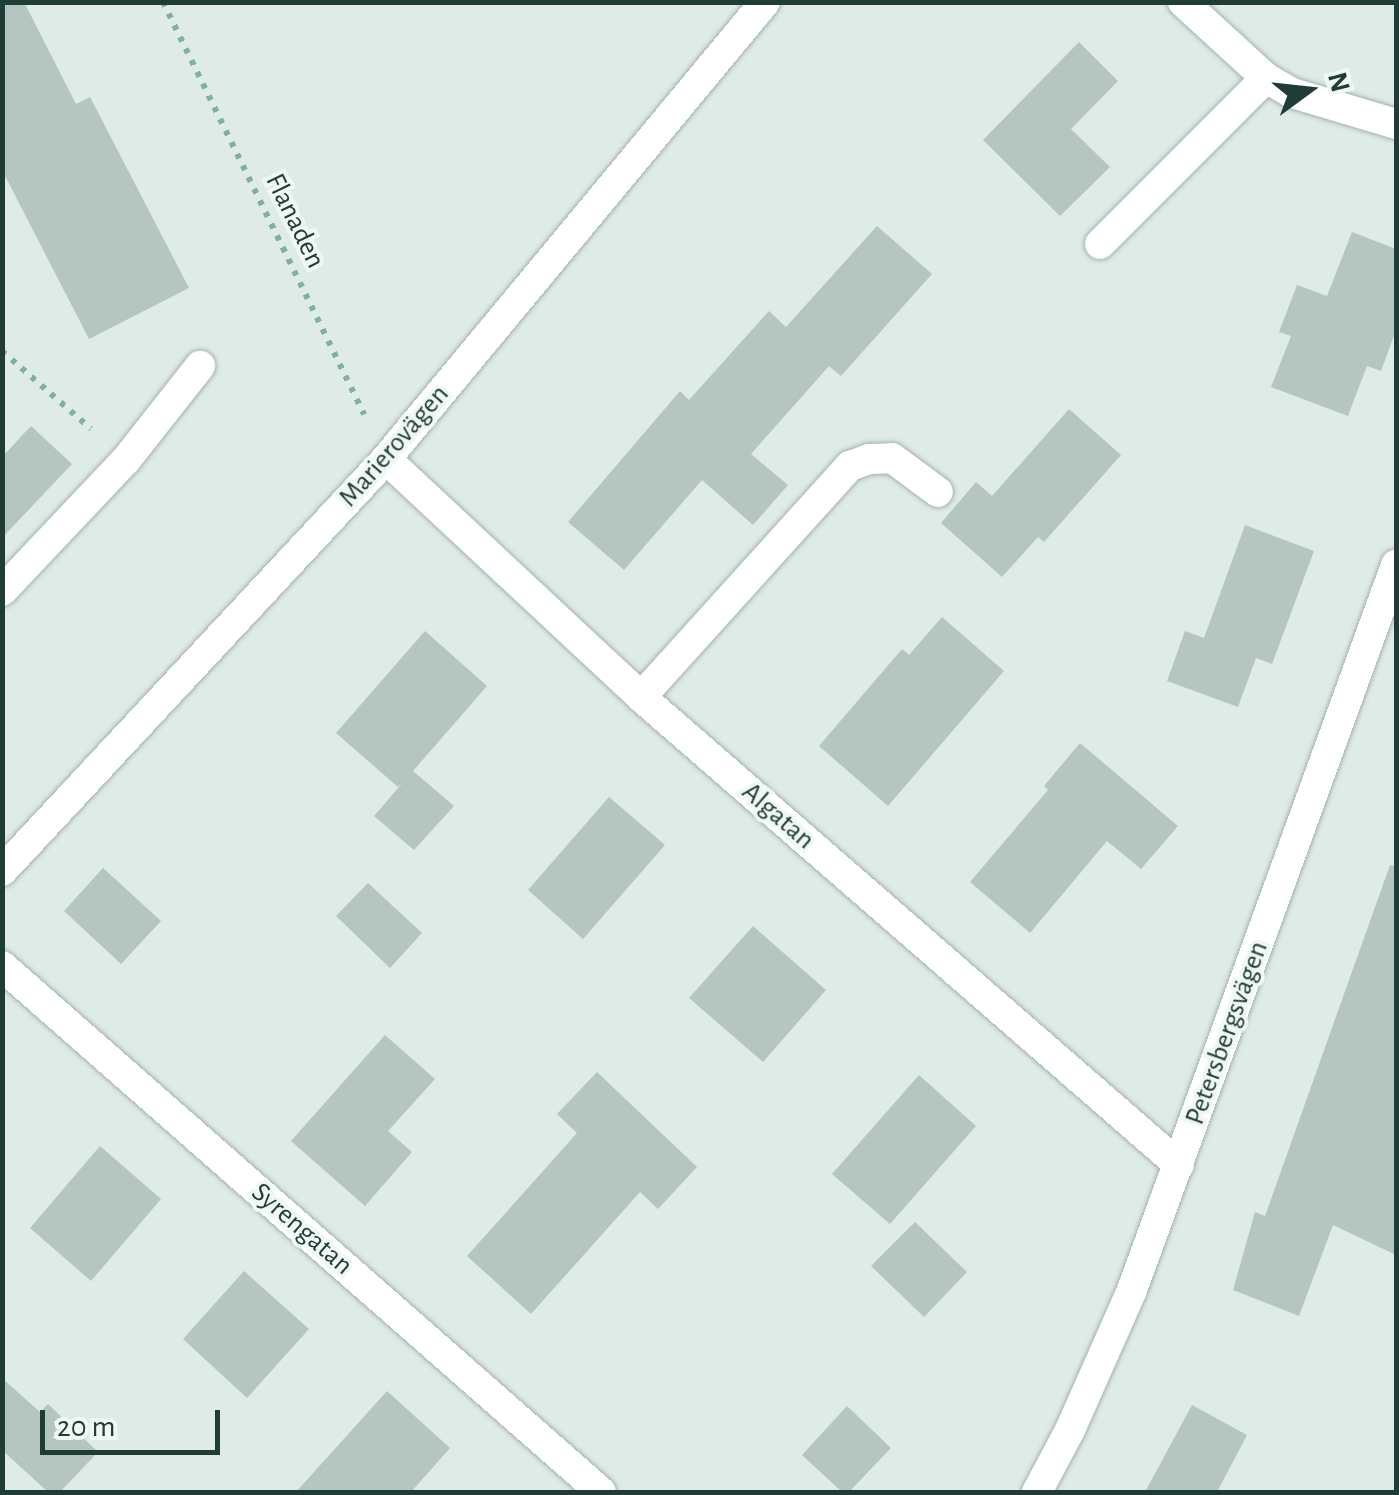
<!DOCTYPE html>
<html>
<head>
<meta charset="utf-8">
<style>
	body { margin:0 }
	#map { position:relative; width:1399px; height:1495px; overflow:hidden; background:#dfebe6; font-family:"Alegreya Sans",sans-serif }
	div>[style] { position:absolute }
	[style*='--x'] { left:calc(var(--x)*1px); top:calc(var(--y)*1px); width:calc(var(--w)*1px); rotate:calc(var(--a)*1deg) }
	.building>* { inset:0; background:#b4c6bf }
	.path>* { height:6px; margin-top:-3px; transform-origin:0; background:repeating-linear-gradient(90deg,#7eb0a3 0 5px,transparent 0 13px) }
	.roads { filter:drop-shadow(0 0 2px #a2b3ae) drop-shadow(0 0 2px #a2b3ae) }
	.lane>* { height:30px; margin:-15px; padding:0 15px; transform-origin:15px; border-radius:15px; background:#fff }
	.street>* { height:30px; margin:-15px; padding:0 15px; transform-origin:15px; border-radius:15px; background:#fff }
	span { translate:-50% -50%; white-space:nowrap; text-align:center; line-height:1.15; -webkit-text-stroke:8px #f0f8f4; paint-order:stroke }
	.street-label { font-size:28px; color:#203c36 }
	.frame { position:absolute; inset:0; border:5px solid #203c36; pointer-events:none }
	.north { position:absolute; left:1259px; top:40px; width:100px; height:100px; -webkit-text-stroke:8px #f0f8f4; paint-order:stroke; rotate:75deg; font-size:28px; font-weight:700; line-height:40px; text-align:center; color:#203c36 }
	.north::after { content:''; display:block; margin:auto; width:35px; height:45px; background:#203c36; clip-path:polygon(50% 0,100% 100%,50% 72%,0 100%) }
	.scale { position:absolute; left:40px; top:1410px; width:180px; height:45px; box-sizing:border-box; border:5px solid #203c36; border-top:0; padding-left:12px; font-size:30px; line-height:35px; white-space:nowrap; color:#203c36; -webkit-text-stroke:8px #f0f8f4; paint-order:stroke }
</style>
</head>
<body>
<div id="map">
	<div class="building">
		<i style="clip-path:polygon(2px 2px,24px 2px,76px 104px,90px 97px,189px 288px,89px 339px,2px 170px)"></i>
		<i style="clip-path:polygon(1079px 42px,1118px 81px,1071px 129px,1110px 167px,1060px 216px,983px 140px)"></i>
		<i style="clip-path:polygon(877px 226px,932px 274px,841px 376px,829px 366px,751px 454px,788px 485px,753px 525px,702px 480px,624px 570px,568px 522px,680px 391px,689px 400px,769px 311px,786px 327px)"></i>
		<i style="clip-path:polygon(1352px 232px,1396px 249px,1396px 330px,1381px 371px,1367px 366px,1348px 416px,1271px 387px,1291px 336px,1279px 332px,1297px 285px,1327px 296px)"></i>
		<i style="clip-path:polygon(1069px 409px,1121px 455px,1044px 542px,1038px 537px,1002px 577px,941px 523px,976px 482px,992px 496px)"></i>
		<i style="clip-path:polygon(31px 426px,72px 464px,2px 538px,2px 457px)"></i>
		<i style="clip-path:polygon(1245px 525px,1314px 551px,1272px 664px,1256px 658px,1238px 707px,1167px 681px,1185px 631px,1204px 638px)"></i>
		<i style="clip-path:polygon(942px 617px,1004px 671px,888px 806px,819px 746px,902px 649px,909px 655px)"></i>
		<i style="clip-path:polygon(425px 631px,487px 686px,413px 771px,454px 806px,414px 850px,374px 816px,405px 780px,398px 787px,336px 733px)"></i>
		<i style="clip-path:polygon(1080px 743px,1178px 826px,1141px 869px,1107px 841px,1030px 933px,970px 882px,1048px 790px,1044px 786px)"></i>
		<i style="clip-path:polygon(609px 797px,665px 845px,583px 939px,528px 890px)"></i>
		<i style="clip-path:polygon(1390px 865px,1396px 866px,1396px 1255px,1333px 1225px,1299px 1316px,1233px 1290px,1255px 1212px,1265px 1216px)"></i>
		<i style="clip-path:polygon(103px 868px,161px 921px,121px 964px,64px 911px)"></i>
		<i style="clip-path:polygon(368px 883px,422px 933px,390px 968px,336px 916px)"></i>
		<i style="clip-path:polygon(753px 926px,826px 990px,763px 1062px,689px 998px)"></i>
		<i style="clip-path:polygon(385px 1035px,435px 1079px,388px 1131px,412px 1152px,365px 1206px,291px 1141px)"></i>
		<i style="clip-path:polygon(597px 1072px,697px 1167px,658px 1209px,640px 1192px,531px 1314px,467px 1256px,577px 1133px,557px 1114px)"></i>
		<i style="clip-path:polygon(919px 1075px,976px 1126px,890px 1224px,832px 1174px)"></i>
		<i style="clip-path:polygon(100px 1146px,161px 1199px,91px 1281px,30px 1228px)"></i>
		<i style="clip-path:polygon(915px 1222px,967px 1272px,924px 1317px,871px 1266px)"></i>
		<i style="clip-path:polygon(244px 1271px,309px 1329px,247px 1398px,183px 1339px)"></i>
		<i style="clip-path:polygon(2px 1378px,40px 1412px,48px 1404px,98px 1452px,60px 1492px,48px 1492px,2px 1450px)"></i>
		<i style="clip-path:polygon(387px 1391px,450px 1448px,411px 1492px,296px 1492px)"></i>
		<i style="clip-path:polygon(1192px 1405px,1247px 1435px,1217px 1492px,1145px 1492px)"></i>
		<i style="clip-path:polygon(847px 1406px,891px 1448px,849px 1492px,842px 1492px,802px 1455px)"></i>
	</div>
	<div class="path">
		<i style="--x:163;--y:2;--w:459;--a:64"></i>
		<i style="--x:2;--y:351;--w:118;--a:41.2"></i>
	</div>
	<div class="roads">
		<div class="lane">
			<i style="--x:1183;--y:2;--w:113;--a:42.5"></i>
			<i style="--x:1266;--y:78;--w:30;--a:30"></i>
			<i style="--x:1292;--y:93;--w:109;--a:16.6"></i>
			<i style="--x:1100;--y:244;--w:235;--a:-45"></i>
			<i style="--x:2;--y:591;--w:180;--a:-46.6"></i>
			<i style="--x:126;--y:460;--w:120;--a:-51.8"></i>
			<i style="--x:641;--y:697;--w:312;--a:-47.9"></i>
			<i style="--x:850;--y:466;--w:20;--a:-20"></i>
			<i style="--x:869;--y:459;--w:23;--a:-2"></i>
			<i style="--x:892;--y:458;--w:57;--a:36.5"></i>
		</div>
		<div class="street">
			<i style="--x:386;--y:459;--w:349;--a:43"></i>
			<i style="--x:641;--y:697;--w:713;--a:41.02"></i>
			<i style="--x:2;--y:871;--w:563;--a:-47.01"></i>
			<i style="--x:386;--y:459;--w:594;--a:-50.33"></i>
			<i style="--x:2;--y:966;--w:797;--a:41.29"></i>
			<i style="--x:1037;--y:1492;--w:70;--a:-62"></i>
			<i style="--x:1070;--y:1430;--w:153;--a:-66.1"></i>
			<i style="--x:1132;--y:1290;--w:772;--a:-69.99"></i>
		</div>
	</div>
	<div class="street-label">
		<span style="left:295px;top:221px;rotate:64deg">Flanaden</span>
		<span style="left:394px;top:446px;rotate:-49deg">Marierovägen</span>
		<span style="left:778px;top:816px;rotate:41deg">Algatan</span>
		<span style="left:1227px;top:1033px;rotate:-70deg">Petersbergsvägen</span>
		<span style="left:302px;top:1229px;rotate:41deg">Syrengatan</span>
	</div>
	<div class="frame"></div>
	<div class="north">N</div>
	<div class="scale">20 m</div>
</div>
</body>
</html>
